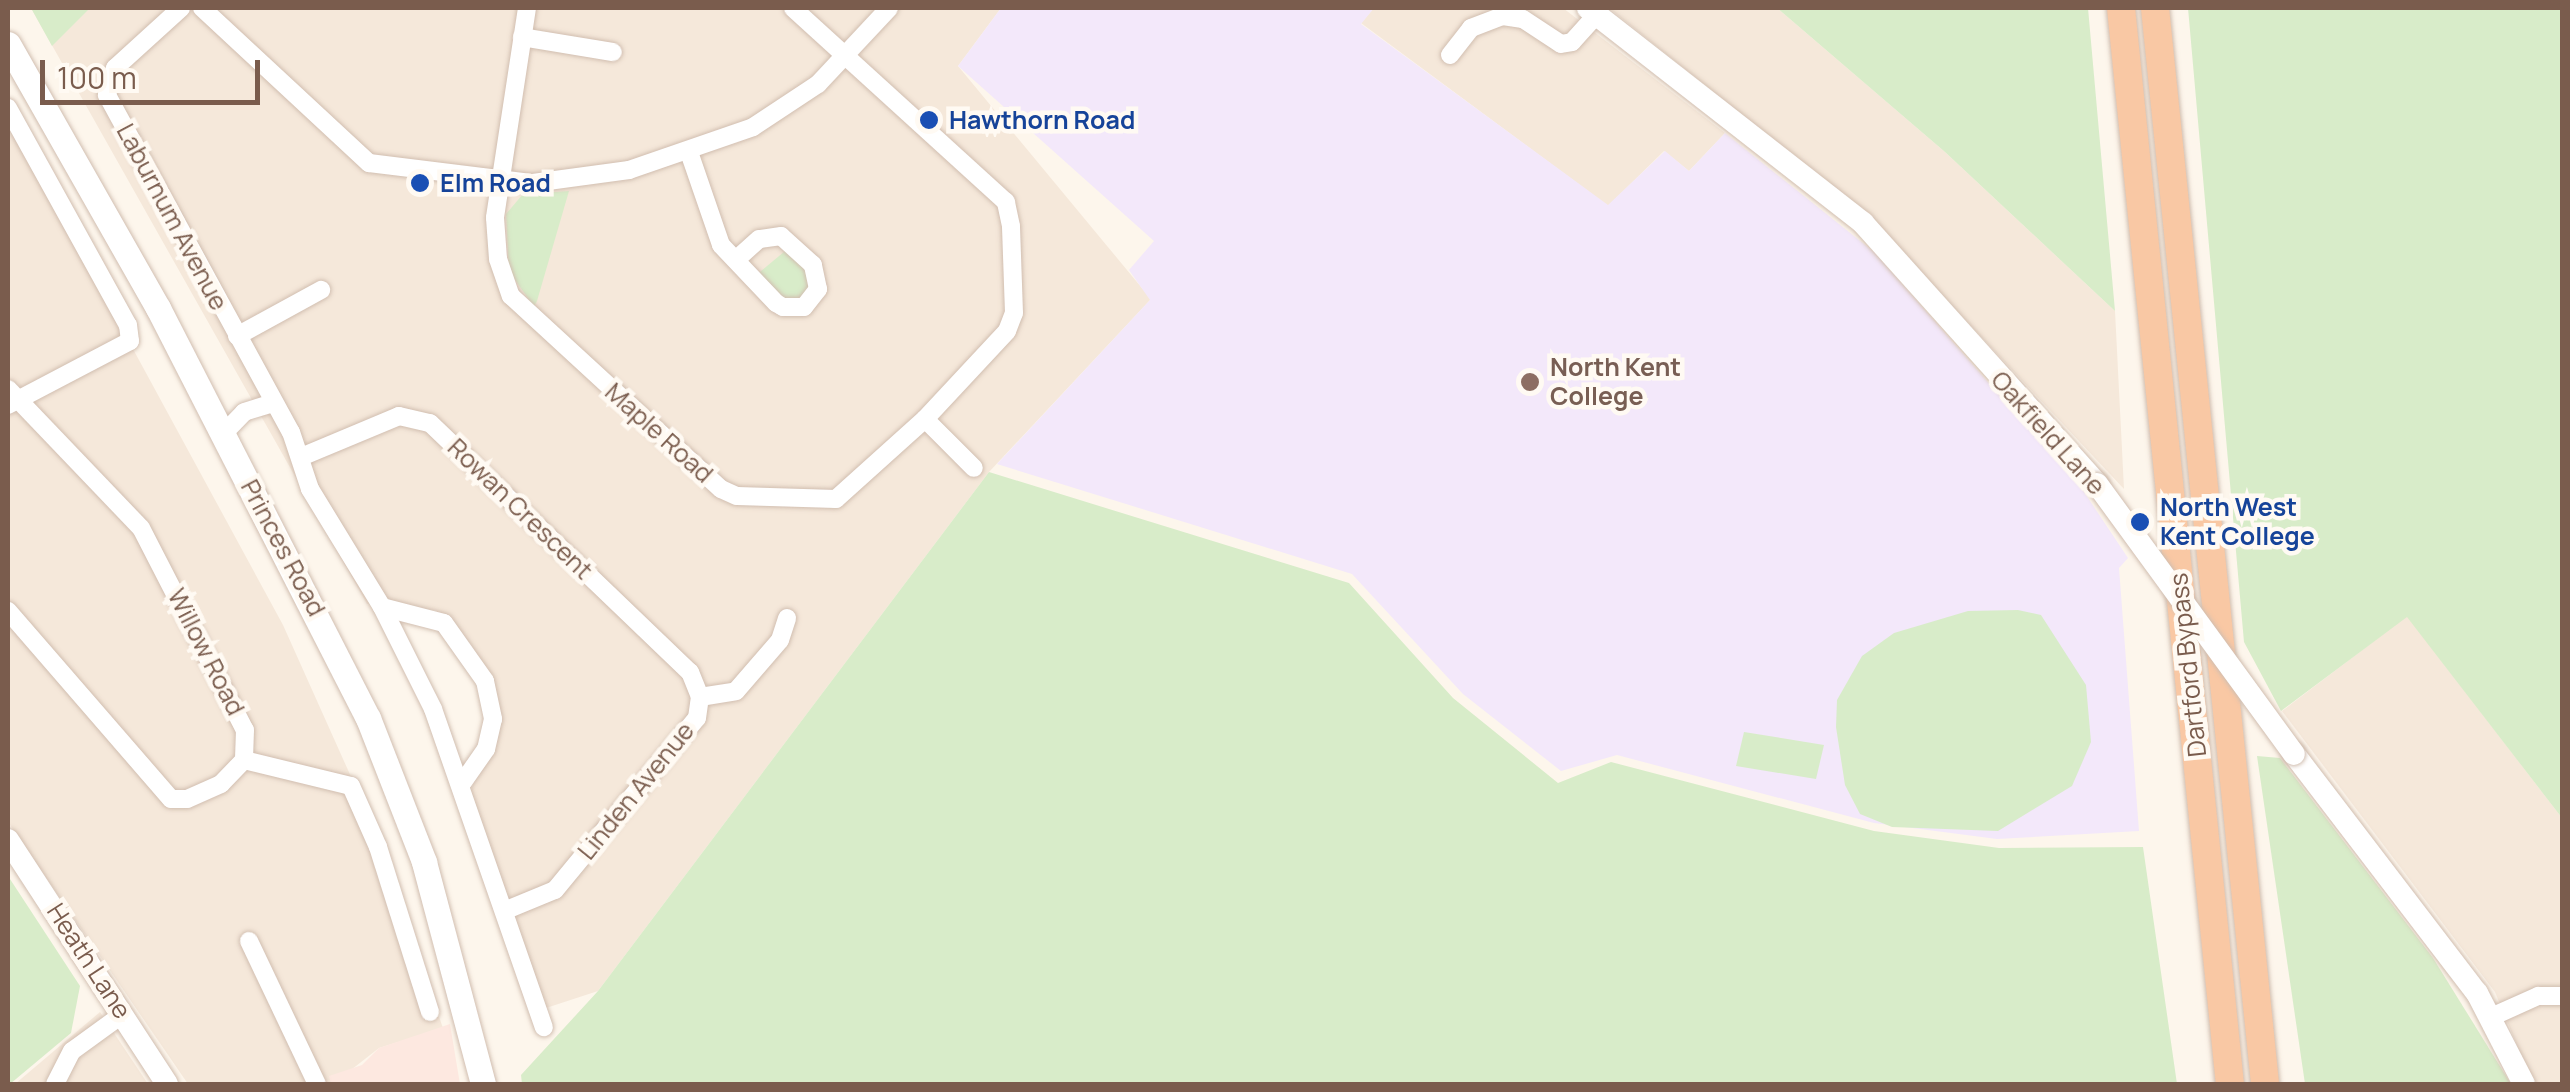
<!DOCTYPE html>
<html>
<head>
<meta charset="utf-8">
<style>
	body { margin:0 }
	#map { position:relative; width:2570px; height:1092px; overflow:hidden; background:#fdf6ec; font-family:Manrope,sans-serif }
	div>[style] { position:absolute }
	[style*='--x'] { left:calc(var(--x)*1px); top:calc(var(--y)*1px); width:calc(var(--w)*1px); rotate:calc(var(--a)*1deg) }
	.residential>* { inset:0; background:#f5e8da }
	.commercial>* { inset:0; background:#fde8e0 }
	.education>* { inset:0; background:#f3e8fa }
	.green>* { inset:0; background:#d8ecc9 }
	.roads { filter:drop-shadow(0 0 2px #d1beb0) drop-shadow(0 0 2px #d1beb0) }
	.minor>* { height:18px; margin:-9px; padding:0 9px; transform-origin:9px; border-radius:9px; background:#fff }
	.tertiary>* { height:22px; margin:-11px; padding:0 11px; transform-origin:11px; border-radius:11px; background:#fff }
	.secondary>* { height:25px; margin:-12.5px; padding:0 12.5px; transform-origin:12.5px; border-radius:12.5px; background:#fff }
	.trunk>* { height:28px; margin:-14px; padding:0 14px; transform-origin:14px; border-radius:14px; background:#f9c8a4 }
	.bridges { filter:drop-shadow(0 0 2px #d1beb0) drop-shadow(0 0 2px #d1beb0) }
	.tertiary-bridge>* { height:22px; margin:-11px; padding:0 11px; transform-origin:11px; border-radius:11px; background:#fff }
	.dots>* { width:28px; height:28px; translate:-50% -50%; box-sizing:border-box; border:5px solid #fffaf3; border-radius:50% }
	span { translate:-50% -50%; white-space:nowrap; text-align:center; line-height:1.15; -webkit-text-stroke:9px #fffaf3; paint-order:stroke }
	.transit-label { font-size:25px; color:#164399; font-weight:700 }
	.left { translate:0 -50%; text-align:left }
	.street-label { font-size:25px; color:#7a5c4d }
	.education-label { font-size:25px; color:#785e54; font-weight:700 }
	.frame { position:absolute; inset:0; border:10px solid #7a5c4d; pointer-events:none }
	.scale { position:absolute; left:40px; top:60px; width:220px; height:45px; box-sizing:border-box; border:5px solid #7a5c4d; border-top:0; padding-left:12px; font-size:30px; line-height:35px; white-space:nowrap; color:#7a5c4d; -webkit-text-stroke:8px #fffaf3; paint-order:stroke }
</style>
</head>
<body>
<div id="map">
	<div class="residential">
		<i style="clip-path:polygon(31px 8px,1001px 8px,958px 66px,1151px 299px,989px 472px,598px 991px,546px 1008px,471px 791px,496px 709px,487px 673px,470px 643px,435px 610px,367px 604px)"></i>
		<i style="clip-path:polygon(1374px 8px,1563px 8px,1725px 133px,1689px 171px,1664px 151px,1608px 206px,1361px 23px)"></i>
		<i style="clip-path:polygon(1609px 8px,1777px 8px,1945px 152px,2115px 311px,2124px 489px,1868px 216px)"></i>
		<i style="clip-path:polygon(8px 119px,283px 625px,365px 808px,443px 1028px,379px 1048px,333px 1084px,188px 1084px,8px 822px)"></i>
		<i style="clip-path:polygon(2407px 616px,2562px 818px,2562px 1084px,2533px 1084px,2495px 992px,2282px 711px)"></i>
		<i style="clip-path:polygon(100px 1012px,148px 1084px,15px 1084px)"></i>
	</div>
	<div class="commercial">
		<i style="clip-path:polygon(450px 1024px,460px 1084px,331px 1084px,329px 1076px,362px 1065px,379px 1048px)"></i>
	</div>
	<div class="education">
		<i style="clip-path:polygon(1001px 8px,1374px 8px,1361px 24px,1608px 205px,1665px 151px,1689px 171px,1725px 133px,1874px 252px,2084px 492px,2128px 558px,2119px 568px,2139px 831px,1997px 839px,1874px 823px,1617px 755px,1561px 771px,1463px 694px,1352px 574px,997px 464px,1150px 300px,1129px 270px,1154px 241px,958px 66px)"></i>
	</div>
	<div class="green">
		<i style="clip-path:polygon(31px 8px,90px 8px,52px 46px)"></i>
		<i style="clip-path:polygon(1777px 8px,2088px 8px,2115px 311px,1945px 152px)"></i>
		<i style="clip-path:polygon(2188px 8px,2562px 8px,2562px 818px,2407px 617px,2281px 711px,2244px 642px)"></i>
		<i style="clip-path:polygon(569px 191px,537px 301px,534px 307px,509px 271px,506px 214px,523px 194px)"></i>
		<i style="clip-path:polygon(791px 246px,817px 285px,792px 306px,754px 277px)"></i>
		<i style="clip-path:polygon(989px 472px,1349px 583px,1453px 698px,1558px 783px,1611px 762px,1874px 831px,1999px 848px,2143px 847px,2177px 1084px,522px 1084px,521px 1075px,598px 991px)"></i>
		<i style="clip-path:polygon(2018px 610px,2041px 615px,2086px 685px,2091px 742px,2072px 786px,1998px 831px,1892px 827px,1860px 814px,1845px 785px,1836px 727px,1837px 700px,1862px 656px,1894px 633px,1968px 611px)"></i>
		<i style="clip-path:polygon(1744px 732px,1824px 745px,1816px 779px,1736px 766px)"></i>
		<i style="clip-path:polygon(2257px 756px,2280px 758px,2433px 958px,2511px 1084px,2305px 1084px)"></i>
		<i style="clip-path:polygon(8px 876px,80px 986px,71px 1033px,10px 1084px)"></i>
	</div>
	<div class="roads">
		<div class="minor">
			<i style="--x:181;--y:8;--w:89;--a:137.7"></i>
			<i style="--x:115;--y:68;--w:28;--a:107"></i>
			<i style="--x:107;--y:95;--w:384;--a:61.4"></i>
			<i style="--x:291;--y:432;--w:60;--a:71.6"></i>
			<i style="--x:310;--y:489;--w:138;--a:58.6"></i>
			<i style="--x:382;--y:607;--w:114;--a:63.4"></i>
			<i style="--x:433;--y:709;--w:337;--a:70.8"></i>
			<i style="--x:202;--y:8;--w:228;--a:42.9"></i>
			<i style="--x:369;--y:163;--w:165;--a:7"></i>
			<i style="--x:533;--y:183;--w:97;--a:-7.7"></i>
			<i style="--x:629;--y:170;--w:131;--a:-19.1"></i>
			<i style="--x:753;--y:127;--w:78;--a:-33.5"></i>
			<i style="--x:818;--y:84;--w:104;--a:-46.9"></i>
			<i style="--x:527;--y:8;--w:212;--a:98.7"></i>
			<i style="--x:495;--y:218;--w:41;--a:85.8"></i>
			<i style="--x:498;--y:259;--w:39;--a:71"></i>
			<i style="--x:511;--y:296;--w:285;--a:42.6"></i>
			<i style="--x:721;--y:489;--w:17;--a:24"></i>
			<i style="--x:737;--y:496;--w:99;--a:1.7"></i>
			<i style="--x:836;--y:499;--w:120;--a:-42"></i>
			<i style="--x:925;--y:419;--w:120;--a:-47"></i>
			<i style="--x:1007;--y:331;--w:19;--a:-69"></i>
			<i style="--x:1014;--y:313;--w:87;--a:-92"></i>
			<i style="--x:1011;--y:226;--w:25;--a:-102"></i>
			<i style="--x:1006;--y:202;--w:288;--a:-137.7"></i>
			<i style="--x:522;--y:37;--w:92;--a:9.4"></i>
			<i style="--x:1450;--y:55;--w:34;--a:-52"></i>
			<i style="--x:1471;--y:28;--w:34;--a:-21"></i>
			<i style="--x:1503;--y:16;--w:20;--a:9"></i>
			<i style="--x:1523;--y:19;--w:45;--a:33.3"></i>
			<i style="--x:1561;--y:44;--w:11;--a:-10"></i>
			<i style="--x:1572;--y:42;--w:38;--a:-48"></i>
			<i style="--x:8;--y:108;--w:248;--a:61.1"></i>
			<i style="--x:128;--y:325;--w:16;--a:83"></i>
			<i style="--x:130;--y:341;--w:138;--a:152.3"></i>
			<i style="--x:689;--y:152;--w:98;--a:71"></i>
			<i style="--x:721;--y:245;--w:80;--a:46.5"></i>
			<i style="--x:776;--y:303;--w:8;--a:30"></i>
			<i style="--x:783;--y:307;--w:21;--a:0"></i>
			<i style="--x:804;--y:307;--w:23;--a:-52"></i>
			<i style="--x:818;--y:289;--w:25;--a:-102"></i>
			<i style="--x:813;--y:265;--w:43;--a:-137.8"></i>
			<i style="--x:781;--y:236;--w:22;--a:172"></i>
			<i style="--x:759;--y:239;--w:31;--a:138"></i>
			<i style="--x:237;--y:336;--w:96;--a:-28.7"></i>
			<i style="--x:8;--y:389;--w:192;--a:46.3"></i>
			<i style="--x:141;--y:528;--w:227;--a:62.8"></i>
			<i style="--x:245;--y:730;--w:30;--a:92"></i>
			<i style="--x:244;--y:760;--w:33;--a:134"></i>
			<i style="--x:221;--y:784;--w:37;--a:156"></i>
			<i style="--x:187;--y:799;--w:16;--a:180"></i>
			<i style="--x:171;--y:799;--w:249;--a:-130.9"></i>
			<i style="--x:925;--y:419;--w:69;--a:45"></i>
			<i style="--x:223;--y:434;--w:30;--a:-46"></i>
			<i style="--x:244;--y:412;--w:30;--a:-17"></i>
			<i style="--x:301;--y:457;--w:106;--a:-22.7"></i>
			<i style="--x:399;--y:416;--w:32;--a:13"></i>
			<i style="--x:430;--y:423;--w:360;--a:43.8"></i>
			<i style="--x:690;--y:672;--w:27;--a:68"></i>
			<i style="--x:382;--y:607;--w:64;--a:14.5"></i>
			<i style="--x:444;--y:623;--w:71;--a:54.7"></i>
			<i style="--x:485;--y:681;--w:39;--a:78"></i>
			<i style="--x:493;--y:719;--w:31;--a:103"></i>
			<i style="--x:486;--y:749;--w:40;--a:124.9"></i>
			<i style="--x:244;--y:760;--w:110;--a:13.7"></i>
			<i style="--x:351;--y:786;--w:67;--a:66.1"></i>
			<i style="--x:378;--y:847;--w:173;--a:72.5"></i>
			<i style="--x:504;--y:911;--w:55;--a:-22.4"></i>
			<i style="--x:555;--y:890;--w:223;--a:-50.5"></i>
			<i style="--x:697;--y:718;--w:21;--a:-82"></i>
			<i style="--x:700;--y:697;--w:36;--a:-9"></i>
			<i style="--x:736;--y:691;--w:67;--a:-49.2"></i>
			<i style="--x:780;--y:640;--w:23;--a:-72"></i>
			<i style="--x:249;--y:941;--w:158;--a:64.6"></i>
			<i style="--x:2489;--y:1018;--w:54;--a:-24.2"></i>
			<i style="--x:2538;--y:996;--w:24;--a:0"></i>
			<i style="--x:55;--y:1084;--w:37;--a:-63"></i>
			<i style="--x:72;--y:1051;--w:63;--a:-36"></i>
		</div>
		<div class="tertiary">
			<i style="--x:1588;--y:8;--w:349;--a:38"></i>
			<i style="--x:1863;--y:223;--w:351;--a:48.1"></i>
			<i style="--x:2294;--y:754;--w:301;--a:52.6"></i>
			<i style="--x:2477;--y:993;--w:102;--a:62.7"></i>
			<i style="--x:8;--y:840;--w:291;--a:56.9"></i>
		</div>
		<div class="secondary">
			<i style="--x:8;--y:44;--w:304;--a:60.4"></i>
			<i style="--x:158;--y:308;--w:461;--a:62.9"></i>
			<i style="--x:368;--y:718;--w:155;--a:68.7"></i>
			<i style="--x:424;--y:862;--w:230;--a:75.1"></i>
		</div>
		<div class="trunk">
			<i style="--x:2121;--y:8;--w:1082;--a:84.22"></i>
			<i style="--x:2155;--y:8;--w:1082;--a:84.16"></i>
		</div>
	</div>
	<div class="bridges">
		<div class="tertiary-bridge">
			<i style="--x:2097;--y:484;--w:334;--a:53.9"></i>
		</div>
	</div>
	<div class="dots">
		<i style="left:929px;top:120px;background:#1a4fb4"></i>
		<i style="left:420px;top:183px;background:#1a4fb4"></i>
		<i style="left:1530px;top:382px;background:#8d6e63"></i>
		<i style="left:2140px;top:522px;background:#1a4fb4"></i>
	</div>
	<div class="transit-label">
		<span class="left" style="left:949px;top:120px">Hawthorn Road</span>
		<span class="left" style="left:440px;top:183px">Elm Road</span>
		<span class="left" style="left:2160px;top:522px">North West<br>Kent College</span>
	</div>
	<div class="street-label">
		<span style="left:172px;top:217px;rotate:62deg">Laburnum Avenue</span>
		<span style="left:659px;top:433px;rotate:42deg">Maple Road</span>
		<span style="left:2048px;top:433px;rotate:48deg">Oakfield Lane</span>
		<span style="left:520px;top:509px;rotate:44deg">Rowan Crescent</span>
		<span style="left:283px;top:548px;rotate:62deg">Princes Road</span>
		<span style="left:206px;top:652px;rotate:63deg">Willow Road</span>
		<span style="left:2188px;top:665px;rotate:-96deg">Dartford Bypass</span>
		<span style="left:636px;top:791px;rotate:-51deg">Linden Avenue</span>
		<span style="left:89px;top:961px;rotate:57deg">Heath Lane</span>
	</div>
	<div class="education-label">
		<span class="left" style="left:1550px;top:382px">North Kent<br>College</span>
	</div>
	<div class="frame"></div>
	<div class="scale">100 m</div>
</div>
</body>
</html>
